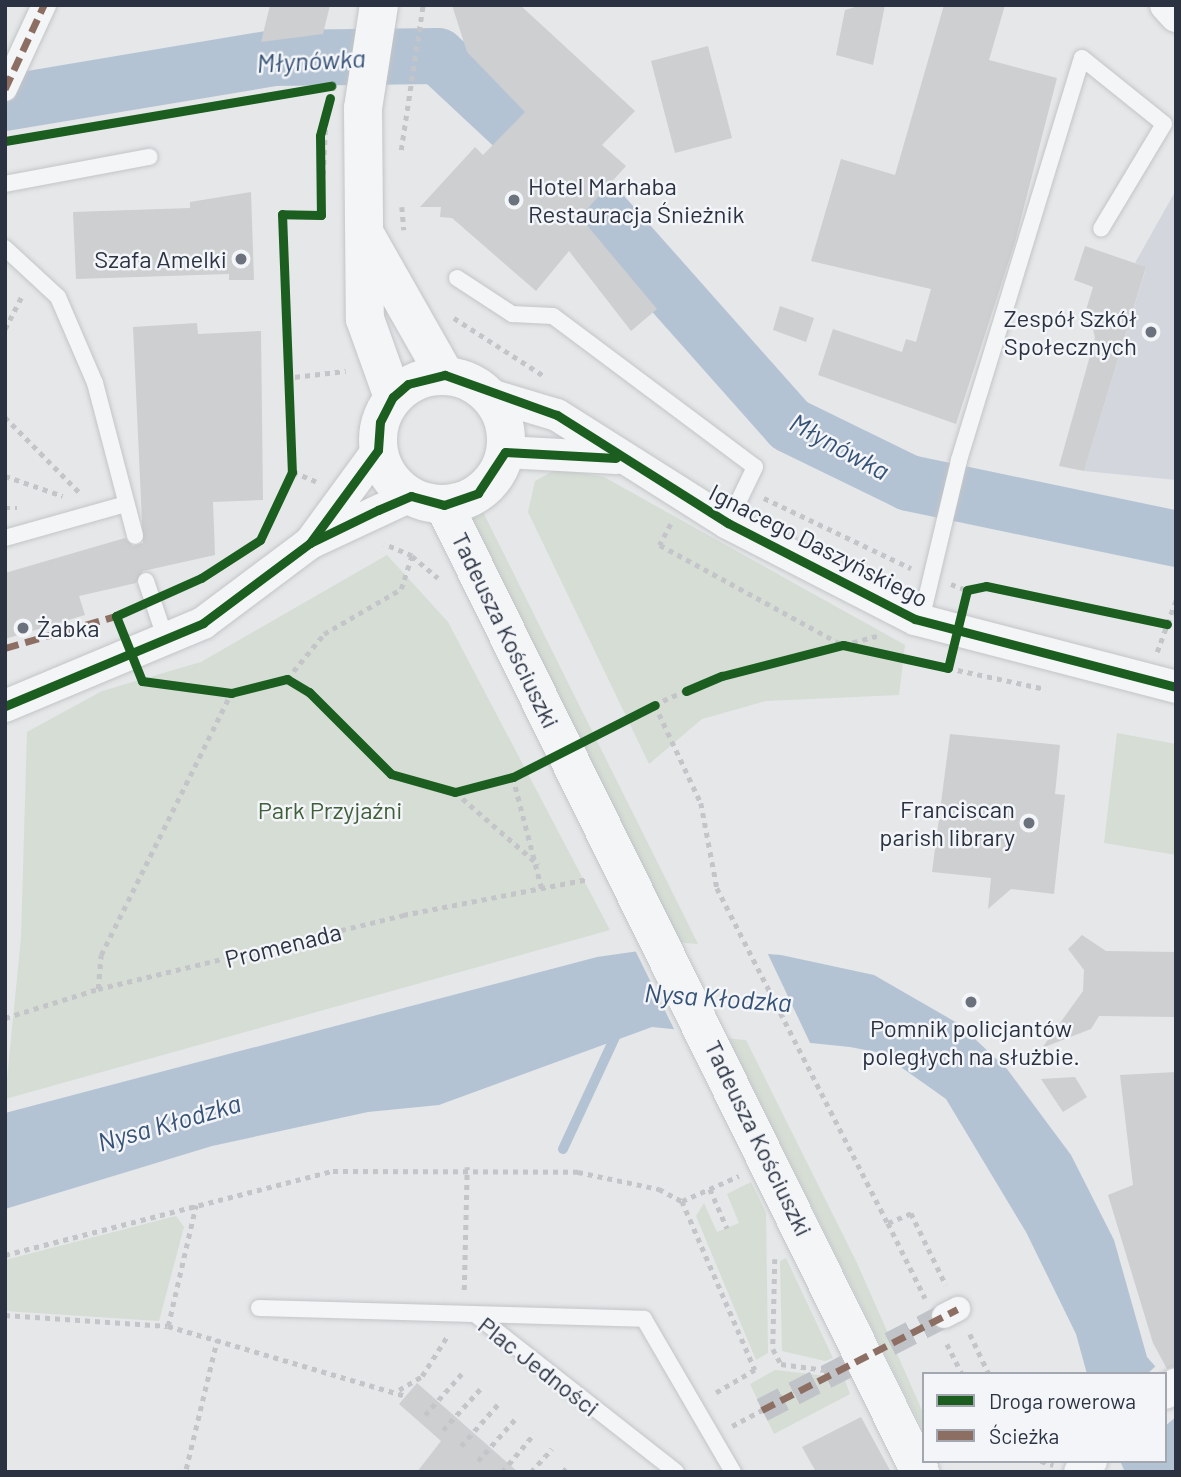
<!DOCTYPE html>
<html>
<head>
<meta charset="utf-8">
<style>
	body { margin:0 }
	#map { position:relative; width:1181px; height:1477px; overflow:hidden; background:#e5e7e9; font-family:Barlow,sans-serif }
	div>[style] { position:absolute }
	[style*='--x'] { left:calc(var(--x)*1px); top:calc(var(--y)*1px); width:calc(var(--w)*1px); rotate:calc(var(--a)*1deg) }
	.built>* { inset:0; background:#d3d6dc }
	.green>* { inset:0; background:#d5ddd5 }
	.water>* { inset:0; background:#b4c3d3 }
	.pier>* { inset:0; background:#e5e7e9 }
	.stream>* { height:10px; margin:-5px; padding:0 5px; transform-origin:5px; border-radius:5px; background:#b4c3d3 }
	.river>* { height:56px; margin:-28px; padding:0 28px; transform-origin:28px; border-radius:28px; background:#b4c3d3 }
	.building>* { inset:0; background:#cdcfd1 }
	.pedestrian-tunnel>* { height:24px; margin-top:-12px; transform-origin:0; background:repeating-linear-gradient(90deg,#c0c3c8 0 24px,transparent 0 36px) }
	.path>* { height:4.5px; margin-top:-2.25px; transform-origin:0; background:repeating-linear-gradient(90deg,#c4c5c9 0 5px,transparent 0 10px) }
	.roads { filter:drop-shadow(0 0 2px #c3c5c7) drop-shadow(0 0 2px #c3c5c7) }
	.service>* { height:16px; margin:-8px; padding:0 8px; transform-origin:8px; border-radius:8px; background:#f4f5f6 }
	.pedestrian>* { height:24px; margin:-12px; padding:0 12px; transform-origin:12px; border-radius:12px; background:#f4f5f6 }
	.minor>* { height:32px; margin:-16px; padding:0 16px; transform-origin:16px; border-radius:16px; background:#f4f5f6 }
	.tertiary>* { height:38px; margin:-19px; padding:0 19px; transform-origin:19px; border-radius:19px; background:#f4f5f6 }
	.tertiary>.ring { margin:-19px; padding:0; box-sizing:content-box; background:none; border:38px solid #f4f5f6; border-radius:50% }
	.quiet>* { height:7px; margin-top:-3.5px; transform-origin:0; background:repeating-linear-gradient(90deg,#8d6e63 0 14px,transparent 0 21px) }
	.cycleway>* { height:9px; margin:-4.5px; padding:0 4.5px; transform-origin:4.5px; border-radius:4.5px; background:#1b5e20 }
	.dots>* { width:19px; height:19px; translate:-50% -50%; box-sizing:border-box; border:4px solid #f3f5f8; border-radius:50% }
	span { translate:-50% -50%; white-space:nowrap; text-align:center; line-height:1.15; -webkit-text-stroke:5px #f3f5f8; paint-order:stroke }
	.poi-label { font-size:24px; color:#2b3343 }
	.left { translate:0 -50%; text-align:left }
	.right { translate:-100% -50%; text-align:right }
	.street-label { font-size:24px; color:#2b3343 }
	.park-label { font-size:24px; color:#3f5e39 }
	.water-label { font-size:26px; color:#365276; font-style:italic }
	.frame { position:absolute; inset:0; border:7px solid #2b3343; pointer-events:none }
	.legend { position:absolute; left:922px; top:1372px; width:245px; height:91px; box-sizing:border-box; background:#f3f5f8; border:2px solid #a3a7b0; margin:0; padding:9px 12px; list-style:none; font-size:21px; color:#2b3343 }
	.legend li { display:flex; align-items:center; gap:14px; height:35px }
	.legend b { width:35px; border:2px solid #a3a7b0 }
</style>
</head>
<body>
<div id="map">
	<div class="built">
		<i style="clip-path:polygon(1176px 190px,1176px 480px,1084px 471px,1146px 268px,1135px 263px)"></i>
	</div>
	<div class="green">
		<i style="clip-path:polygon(557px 469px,604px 477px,905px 645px,899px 695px,766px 701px,702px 719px,649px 764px,528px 512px,535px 481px)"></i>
		<i style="clip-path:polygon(481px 508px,857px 1263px,924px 1415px,924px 1432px,470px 519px)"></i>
		<i style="clip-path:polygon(387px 555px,448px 622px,610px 930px,5px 1099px,21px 938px,27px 732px,102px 691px,201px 662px)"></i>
		<i style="clip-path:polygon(1117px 733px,1176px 744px,1176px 855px,1104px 843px)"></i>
		<i style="clip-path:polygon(751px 1182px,766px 1213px,768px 1353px,756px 1360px,696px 1216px,704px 1203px,717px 1232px,739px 1223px,727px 1194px)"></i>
		<i style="clip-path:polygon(176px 1216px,184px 1227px,159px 1321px,5px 1311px,5px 1260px)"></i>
		<i style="clip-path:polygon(786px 1258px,833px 1358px,825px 1361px,782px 1351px,780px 1261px)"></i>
		<i style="clip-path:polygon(775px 1370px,844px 1378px,850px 1394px,774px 1434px,750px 1384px)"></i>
	</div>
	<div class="water">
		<i style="clip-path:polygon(674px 946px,781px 955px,874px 975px,959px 1024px,1007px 1069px,1071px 1155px,1114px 1240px,1147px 1357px,1162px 1374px,1087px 1374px,1076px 1334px,1026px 1232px,946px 1099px,881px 1053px,850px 1047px,652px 1027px,439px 1105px,368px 1112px,212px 1146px,5px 1209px,5px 1113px,597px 957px)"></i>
		<i style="clip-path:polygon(1165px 1377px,1176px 1388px,1176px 1472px,1125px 1472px,1120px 1461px,1165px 1461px)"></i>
	</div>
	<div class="pier">
		<i style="clip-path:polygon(674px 942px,766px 950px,812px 1047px,676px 1033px,634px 948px)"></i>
		<i style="clip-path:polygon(1158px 1364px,1176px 1383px,1176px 1417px,1165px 1426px,1165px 1374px,1147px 1374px)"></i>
	</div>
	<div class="stream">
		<i style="--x:563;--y:1149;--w:136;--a:-65.1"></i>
	</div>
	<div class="river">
		<i style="--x:5;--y:103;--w:272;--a:-9.5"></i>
		<i style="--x:273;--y:58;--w:165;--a:-0.7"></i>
		<i style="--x:438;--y:56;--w:179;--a:43"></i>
		<i style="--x:593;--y:203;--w:297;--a:48.4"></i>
		<i style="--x:790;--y:425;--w:132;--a:26"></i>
		<i style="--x:909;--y:483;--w:273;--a:11.8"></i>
	</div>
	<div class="building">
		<i style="clip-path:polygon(270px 5px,330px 5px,323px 34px,261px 42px)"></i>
		<i style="clip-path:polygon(452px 5px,520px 5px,635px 111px,602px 145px,626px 166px,580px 217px,657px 309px,631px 331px,569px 251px,536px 291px,452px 218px,440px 217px,441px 207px,420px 207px,475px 147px,483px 155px,525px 112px,467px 52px)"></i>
		<i style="clip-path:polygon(862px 5px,885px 5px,873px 65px,836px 55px,845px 10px)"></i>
		<i style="clip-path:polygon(944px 5px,1005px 5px,989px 60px,1057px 78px,1015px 242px,956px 424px,818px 375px,833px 329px,902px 352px,906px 339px,916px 342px,931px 289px,811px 261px,841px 159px,895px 175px)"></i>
		<i style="clip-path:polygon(708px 46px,732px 138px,675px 153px,651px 61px)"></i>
		<i style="clip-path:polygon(251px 192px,254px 280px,229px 280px,229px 274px,76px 279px,73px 212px,190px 208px,190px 202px)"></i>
		<i style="clip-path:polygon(1085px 246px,1146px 267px,1084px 471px,1059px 466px,1095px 338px,1093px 329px,1081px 326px,1093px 287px,1074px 280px)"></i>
		<i style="clip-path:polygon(780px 306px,814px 318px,806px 342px,773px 330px)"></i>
		<i style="clip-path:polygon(197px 323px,198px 334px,261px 331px,263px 500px,213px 502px,215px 555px,143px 571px,136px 583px,79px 596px,85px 615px,5px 639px,5px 573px,125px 538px,133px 546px,143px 543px,133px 327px)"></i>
		<i style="clip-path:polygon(950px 734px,1060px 745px,1055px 794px,1065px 795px,1054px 894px,1011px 889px,988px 909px,991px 878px,932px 872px)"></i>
		<i style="clip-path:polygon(1082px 935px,1106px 951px,1176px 952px,1176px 1017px,1099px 1016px,1091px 1029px,1042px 1048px,1083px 991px,1084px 970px,1068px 949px)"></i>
		<i style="clip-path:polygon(1176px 1072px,1176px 1366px,1167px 1369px,1153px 1343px,1108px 1195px,1133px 1185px,1120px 1075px)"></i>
		<i style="clip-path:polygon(1075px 1077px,1087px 1097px,1063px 1112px,1041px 1079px)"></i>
		<i style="clip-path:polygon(417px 1383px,518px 1472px,417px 1472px,441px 1441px,399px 1404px)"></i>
		<i style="clip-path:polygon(861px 1417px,891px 1472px,816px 1472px,802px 1447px)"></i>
	</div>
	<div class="pedestrian-tunnel">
		<i style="--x:762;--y:1410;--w:205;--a:-27.3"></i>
	</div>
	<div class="path">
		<i style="--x:401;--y:150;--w:147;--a:-81.4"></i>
		<i style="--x:402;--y:207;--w:23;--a:85"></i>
		<i style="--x:454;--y:318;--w:107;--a:32.8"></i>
		<i style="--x:5;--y:329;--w:38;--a:-63"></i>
		<i style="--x:285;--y:378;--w:61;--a:-6.5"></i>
		<i style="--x:5;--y:417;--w:108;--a:45.4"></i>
		<i style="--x:5;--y:476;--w:61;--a:19"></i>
		<i style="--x:316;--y:482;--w:26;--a:-157"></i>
		<i style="--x:292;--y:472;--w:258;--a:-92.2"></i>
		<i style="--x:282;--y:214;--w:39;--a:1"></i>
		<i style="--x:321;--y:215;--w:103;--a:-87.2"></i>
		<i style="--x:764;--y:498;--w:163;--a:25.5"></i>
		<i style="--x:5;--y:508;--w:12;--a:0"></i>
		<i style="--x:671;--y:524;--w:24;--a:118"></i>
		<i style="--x:660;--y:545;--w:209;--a:28.7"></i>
		<i style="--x:843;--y:645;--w:38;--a:-15"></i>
		<i style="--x:412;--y:556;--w:34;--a:40"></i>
		<i style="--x:951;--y:584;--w:17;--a:21"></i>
		<i style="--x:1157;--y:652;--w:55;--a:-69.9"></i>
		<i style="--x:948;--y:668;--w:100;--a:12.1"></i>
		<i style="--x:287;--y:679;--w:58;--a:-50.6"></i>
		<i style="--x:324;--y:634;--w:89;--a:-30.3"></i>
		<i style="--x:401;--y:589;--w:35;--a:-72"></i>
		<i style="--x:412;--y:556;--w:30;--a:-157"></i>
		<i style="--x:686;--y:691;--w:34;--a:156"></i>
		<i style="--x:655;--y:705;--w:108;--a:64.9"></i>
		<i style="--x:701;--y:803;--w:86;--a:79.3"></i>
		<i style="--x:717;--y:888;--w:376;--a:63"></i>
		<i style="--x:888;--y:1223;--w:25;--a:-23"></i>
		<i style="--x:911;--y:1213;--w:80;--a:64.1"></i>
		<i style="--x:513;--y:777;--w:116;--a:75.5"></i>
		<i style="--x:455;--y:792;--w:111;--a:41"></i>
		<i style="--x:98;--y:989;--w:34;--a:-85"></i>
		<i style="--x:101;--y:955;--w:292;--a:-63.6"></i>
		<i style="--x:5;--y:1018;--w:97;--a:-17.3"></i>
		<i style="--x:98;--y:989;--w:314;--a:-13.6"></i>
		<i style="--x:403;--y:915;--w:189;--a:-11"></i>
		<i style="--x:710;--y:1189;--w:43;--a:66.4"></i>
		<i style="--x:682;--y:1201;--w:62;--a:-23.7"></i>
		<i style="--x:888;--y:1223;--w:84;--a:63.7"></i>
		<i style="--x:5;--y:1255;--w:339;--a:-14.4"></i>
		<i style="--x:333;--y:1171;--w:245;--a:0.2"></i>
		<i style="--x:578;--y:1172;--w:83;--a:11.9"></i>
		<i style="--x:659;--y:1189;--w:26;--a:28"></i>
		<i style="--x:682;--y:1201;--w:184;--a:66.6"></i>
		<i style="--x:755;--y:1370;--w:45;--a:149.5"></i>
		<i style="--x:775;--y:1259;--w:90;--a:91.3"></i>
		<i style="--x:773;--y:1349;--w:17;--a:62"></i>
		<i style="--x:781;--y:1364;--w:52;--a:7.7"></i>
		<i style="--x:464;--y:1290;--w:123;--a:-88.6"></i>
		<i style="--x:5;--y:1315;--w:163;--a:3.9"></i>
		<i style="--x:168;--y:1326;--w:248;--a:16.4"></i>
		<i style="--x:168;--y:1326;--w:124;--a:-77"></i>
		<i style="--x:970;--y:1334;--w:44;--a:64.6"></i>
		<i style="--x:947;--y:1344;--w:34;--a:63"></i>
		<i style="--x:399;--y:1390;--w:27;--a:-31"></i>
		<i style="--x:422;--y:1376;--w:49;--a:-57.6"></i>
		<i style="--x:425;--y:1415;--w:59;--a:-48.4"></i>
		<i style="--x:732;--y:1426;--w:34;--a:-28"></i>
		<i style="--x:443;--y:1430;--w:58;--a:-47.8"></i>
		<i style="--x:461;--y:1446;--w:57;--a:-48.5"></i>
		<i style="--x:478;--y:1461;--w:57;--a:-48.5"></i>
		<i style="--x:1041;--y:1461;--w:13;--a:18"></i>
		<i style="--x:186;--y:1469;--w:133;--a:-76.5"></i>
		<i style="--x:502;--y:1472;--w:50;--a:-49.9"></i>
		<i style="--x:531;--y:1472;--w:31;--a:-48"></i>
		<i style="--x:563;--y:1472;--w:9;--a:-49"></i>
	</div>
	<div class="roads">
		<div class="service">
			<i style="--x:5;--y:184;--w:147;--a:-10.6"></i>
			<i style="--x:5;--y:248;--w:72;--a:42.8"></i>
			<i style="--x:58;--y:297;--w:94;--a:66.7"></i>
			<i style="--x:95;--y:383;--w:158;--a:75.3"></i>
			<i style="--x:457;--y:278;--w:66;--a:33.2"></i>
			<i style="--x:512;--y:314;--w:41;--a:2.8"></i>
			<i style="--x:553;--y:316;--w:252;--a:36.8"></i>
			<i style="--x:755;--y:467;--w:62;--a:115.7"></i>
			<i style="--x:5;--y:538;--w:126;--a:-15.7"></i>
			<i style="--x:146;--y:581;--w:62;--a:71.3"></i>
			<i style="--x:921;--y:620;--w:164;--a:-76.6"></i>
			<i style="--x:959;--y:460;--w:420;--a:-73"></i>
			<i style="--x:1082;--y:58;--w:105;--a:38.8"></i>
			<i style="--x:1164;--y:124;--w:122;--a:121"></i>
			<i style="--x:259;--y:1308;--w:385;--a:1.6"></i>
			<i style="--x:644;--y:1319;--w:177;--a:59.8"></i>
			<i style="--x:476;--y:1315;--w:254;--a:38.1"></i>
		</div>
		<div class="pedestrian">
			<i style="--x:5;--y:89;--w:93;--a:-65.1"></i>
			<i style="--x:944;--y:1316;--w:16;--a:-27"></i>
		</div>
		<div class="minor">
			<i style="--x:1166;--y:5;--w:15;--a:48"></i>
			<i style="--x:487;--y:394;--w:73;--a:16.7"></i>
			<i style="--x:557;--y:415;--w:202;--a:32.3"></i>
			<i style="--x:728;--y:523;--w:210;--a:27.2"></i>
			<i style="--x:915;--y:619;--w:270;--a:14.6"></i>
			<i style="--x:505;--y:452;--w:111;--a:3.1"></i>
			<i style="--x:310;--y:543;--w:115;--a:-53.8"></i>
			<i style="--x:5;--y:706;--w:215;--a:-22.7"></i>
			<i style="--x:203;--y:623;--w:134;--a:-36.8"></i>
			<i style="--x:310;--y:543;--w:111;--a:-25"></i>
			<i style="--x:1165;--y:1393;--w:14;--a:-39"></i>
			<i style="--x:1080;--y:1472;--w:16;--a:-45"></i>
		</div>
		<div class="tertiary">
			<i style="--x:379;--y:5;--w:104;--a:98.8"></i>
			<i style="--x:363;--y:108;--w:211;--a:89.5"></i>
			<i style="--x:365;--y:319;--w:83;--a:70.3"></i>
			<i style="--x:366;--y:236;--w:160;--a:60.4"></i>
			<i class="ring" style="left:378px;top:376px;width:90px;height:90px"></i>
			<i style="--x:444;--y:505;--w:1078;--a:63.79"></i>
		</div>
	</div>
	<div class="quiet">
		<i style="--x:5;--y:89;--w:93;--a:-65.1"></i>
		<i style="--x:5;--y:648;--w:116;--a:-16.1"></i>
		<i style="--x:762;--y:1410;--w:220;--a:-27.3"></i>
	</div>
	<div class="cycleway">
		<i style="--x:330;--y:98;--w:39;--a:105"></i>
		<i style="--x:320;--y:136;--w:79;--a:89.3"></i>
		<i style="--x:321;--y:215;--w:39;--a:-179"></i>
		<i style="--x:282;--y:214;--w:258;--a:87.8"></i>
		<i style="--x:292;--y:472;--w:75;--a:115.2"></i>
		<i style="--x:260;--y:540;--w:70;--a:147.2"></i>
		<i style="--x:201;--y:578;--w:93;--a:155.9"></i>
		<i style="--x:116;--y:616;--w:70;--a:68.2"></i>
		<i style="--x:142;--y:681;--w:90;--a:7.7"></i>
		<i style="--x:231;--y:693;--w:58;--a:-14"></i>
		<i style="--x:287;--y:679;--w:26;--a:31"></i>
		<i style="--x:309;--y:692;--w:116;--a:45"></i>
		<i style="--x:391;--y:774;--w:66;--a:15.7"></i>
		<i style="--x:455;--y:792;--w:60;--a:-14.5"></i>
		<i style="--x:513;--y:777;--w:159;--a:-26.9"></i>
		<i style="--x:5;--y:141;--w:331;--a:-9.6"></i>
		<i style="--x:310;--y:543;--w:115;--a:-53.8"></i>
		<i style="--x:378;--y:450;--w:28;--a:-86"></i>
		<i style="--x:380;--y:422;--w:28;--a:-63"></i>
		<i style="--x:393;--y:397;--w:20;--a:-41"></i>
		<i style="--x:408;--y:384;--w:38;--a:-14"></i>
		<i style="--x:445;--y:375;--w:119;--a:19.7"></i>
		<i style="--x:557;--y:415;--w:202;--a:32.3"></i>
		<i style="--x:728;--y:523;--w:210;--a:27.2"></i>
		<i style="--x:915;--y:619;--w:270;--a:14.6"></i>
		<i style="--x:686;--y:691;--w:39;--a:-23"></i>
		<i style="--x:722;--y:676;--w:125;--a:-14.4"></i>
		<i style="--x:843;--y:645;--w:107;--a:12.4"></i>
		<i style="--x:948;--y:668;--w:80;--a:-76.3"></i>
		<i style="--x:967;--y:590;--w:19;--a:-12"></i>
		<i style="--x:986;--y:586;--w:185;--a:11.9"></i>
		<i style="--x:5;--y:706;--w:215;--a:-22.7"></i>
		<i style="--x:203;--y:623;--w:134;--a:-36.8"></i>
		<i style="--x:310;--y:543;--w:76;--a:-25.9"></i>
		<i style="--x:378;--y:510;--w:36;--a:-23"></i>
		<i style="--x:411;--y:496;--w:34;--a:15"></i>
		<i style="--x:444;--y:505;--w:36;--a:-19"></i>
		<i style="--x:478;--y:493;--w:49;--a:-56.6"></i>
		<i style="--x:505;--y:452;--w:111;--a:3.1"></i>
	</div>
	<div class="dots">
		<i style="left:514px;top:200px;background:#6c727d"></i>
		<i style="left:241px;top:259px;background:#6c727d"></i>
		<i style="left:1151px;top:332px;background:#6c727d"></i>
		<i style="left:23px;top:628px;background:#6c727d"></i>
		<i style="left:1029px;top:823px;background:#6c727d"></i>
		<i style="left:971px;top:1002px;background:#6c727d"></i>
	</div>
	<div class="poi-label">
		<span class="left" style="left:528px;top:200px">Hotel Marhaba<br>Restauracja Śnieżnik</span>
		<span class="right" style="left:227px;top:259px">Szafa Amelki</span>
		<span class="right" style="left:1137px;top:332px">Zespół Szkół<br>Społecznych</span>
		<span class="left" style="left:37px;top:628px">Żabka</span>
		<span class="right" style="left:1015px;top:823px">Franciscan<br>parish library</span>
		<span style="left:971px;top:1042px">Pomnik policjantów<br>poległych na służbie.</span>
	</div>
	<div class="street-label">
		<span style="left:819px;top:545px;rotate:27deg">Ignacego Daszyńskiego</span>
		<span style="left:506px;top:630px;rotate:64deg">Tadeusza Kościuszki</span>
		<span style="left:283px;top:945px;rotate:-14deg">Promenada</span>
		<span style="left:759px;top:1138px;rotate:64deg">Tadeusza Kościuszki</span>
		<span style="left:539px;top:1366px;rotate:38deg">Plac Jedności</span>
	</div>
	<div class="park-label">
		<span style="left:330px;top:810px">Park Przyjaźni</span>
	</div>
	<div class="water-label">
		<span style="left:311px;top:60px;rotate:-3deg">Młynówka</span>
		<span style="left:840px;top:446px;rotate:29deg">Młynówka</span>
		<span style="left:718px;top:997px;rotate:4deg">Nysa Kłodzka</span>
		<span style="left:169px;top:1122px;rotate:-16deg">Nysa Kłodzka</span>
	</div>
	<div class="frame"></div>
	<ul class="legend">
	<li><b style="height:9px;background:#1b5e20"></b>Droga rowerowa</li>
	<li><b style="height:9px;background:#8d6e63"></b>Ścieżka</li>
	</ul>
</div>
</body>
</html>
